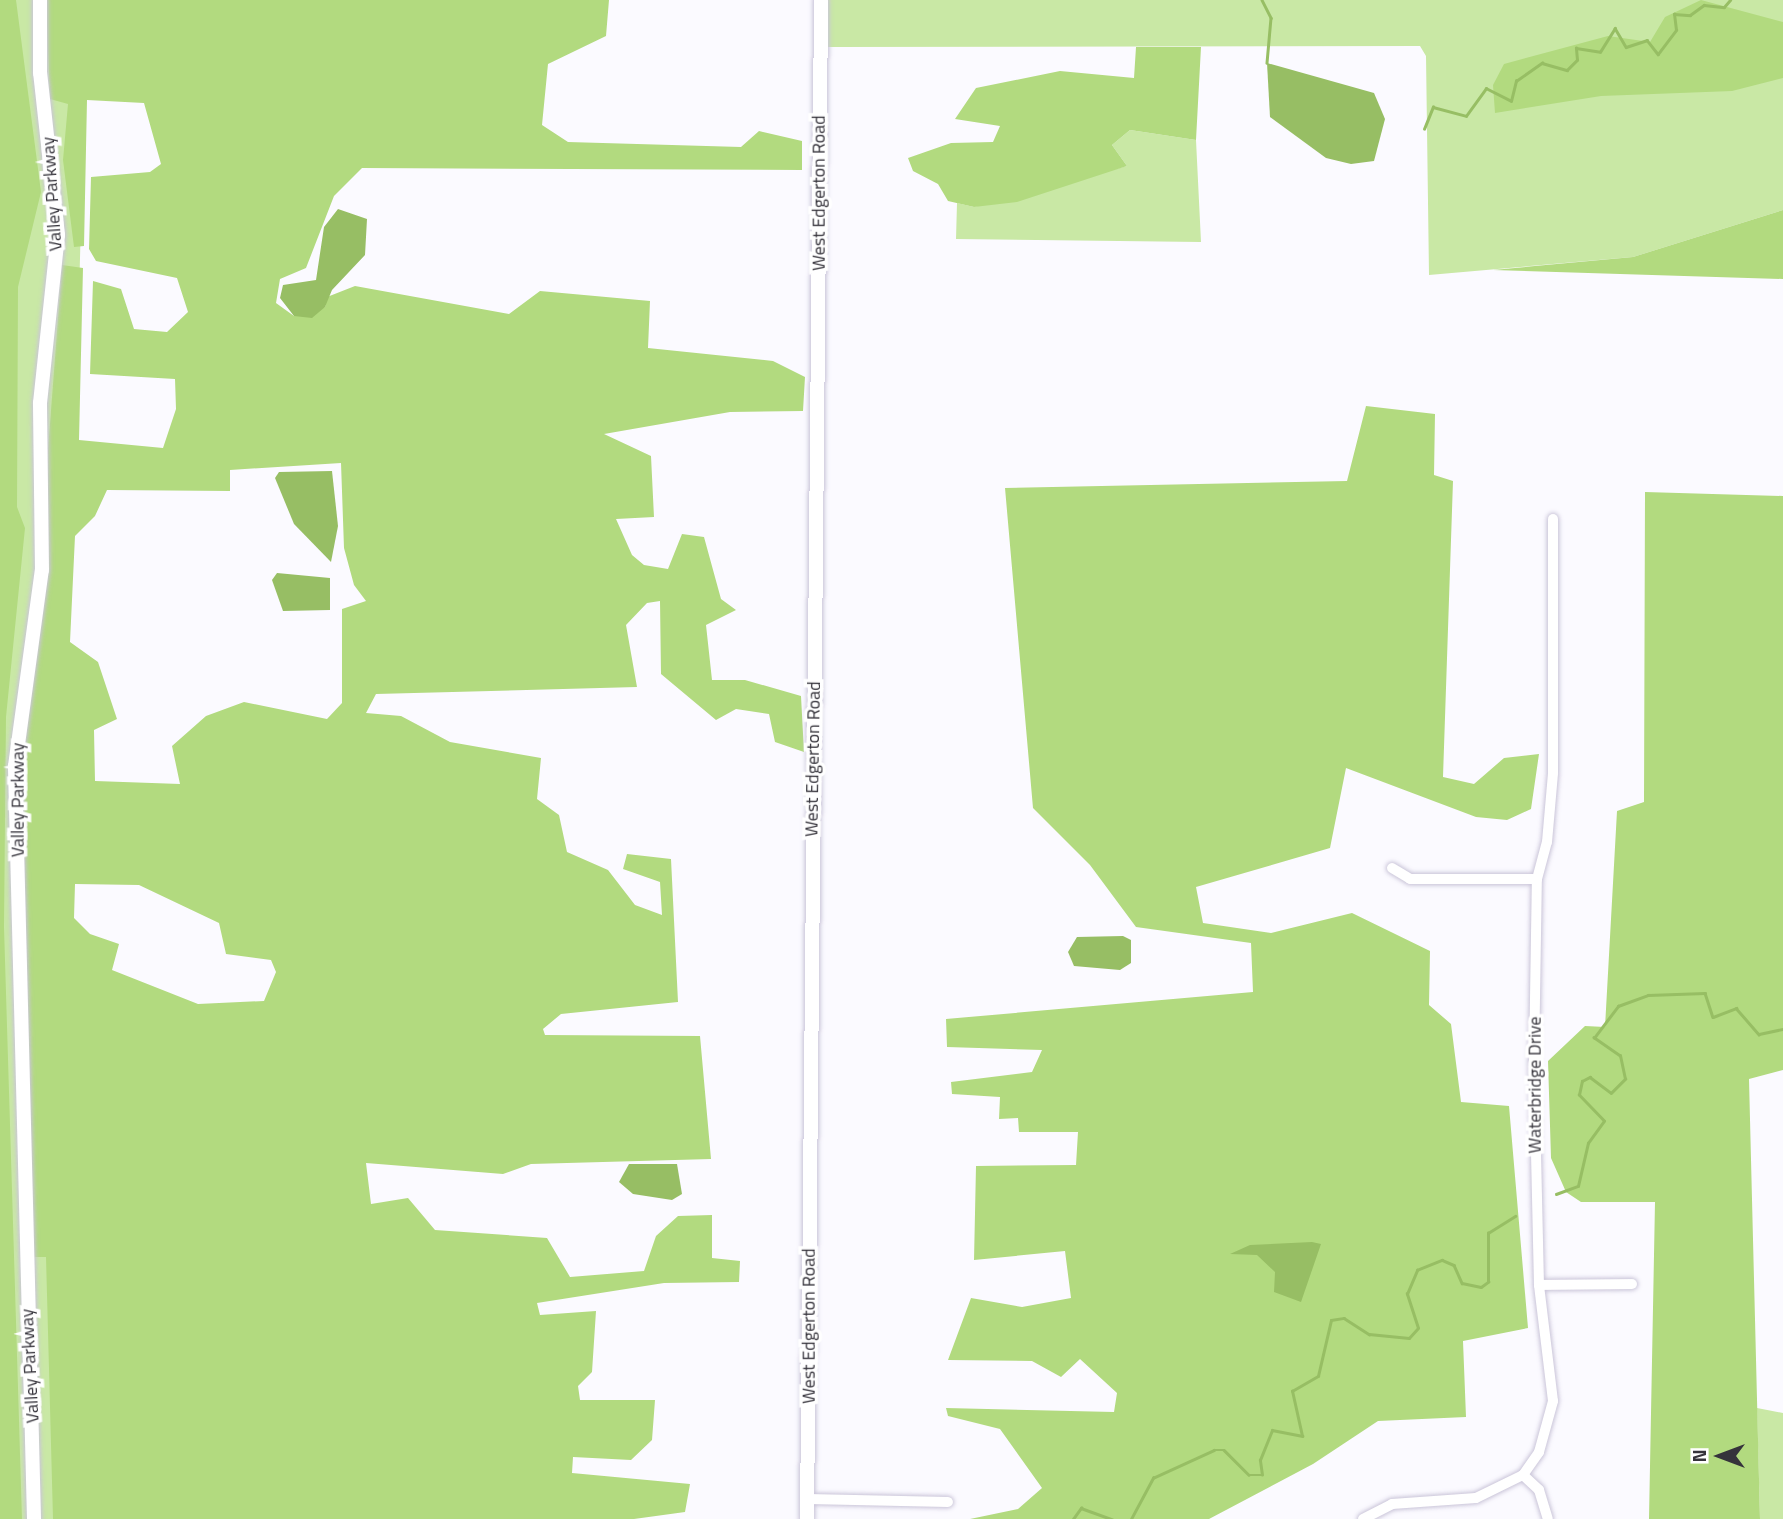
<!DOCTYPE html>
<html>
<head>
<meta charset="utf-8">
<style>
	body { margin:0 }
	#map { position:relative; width:1783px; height:1519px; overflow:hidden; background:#fbfaff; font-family:"Titillium Web",sans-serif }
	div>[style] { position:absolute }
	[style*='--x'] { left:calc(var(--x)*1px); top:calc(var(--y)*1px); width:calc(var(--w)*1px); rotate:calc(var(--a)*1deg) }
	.green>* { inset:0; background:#c9e8a5 }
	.forest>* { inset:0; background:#b2da7f }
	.water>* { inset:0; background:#97be64 }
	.stream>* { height:2.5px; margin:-1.25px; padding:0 1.25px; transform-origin:1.25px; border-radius:1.25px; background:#97be64 }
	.roads { filter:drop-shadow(0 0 2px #cac5d9) drop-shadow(0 0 2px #cac5d9) }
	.street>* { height:10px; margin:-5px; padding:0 5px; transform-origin:5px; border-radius:5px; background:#fff }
	.secondary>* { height:14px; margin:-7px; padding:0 7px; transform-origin:7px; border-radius:7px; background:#fff }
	span { translate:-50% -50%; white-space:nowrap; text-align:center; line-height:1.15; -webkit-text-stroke:7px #fff; paint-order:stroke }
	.street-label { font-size:18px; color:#35333b }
	.north { position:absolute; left:1685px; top:1421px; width:70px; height:70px; -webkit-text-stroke:5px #fff; paint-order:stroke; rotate:270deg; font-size:19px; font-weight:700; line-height:28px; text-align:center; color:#35333b }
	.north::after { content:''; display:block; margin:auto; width:24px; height:32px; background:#35333b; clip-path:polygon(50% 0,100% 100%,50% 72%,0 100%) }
</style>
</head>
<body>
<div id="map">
	<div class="green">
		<i style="clip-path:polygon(0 0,87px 0,68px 701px,60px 1519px,0 1519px)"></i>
		<i style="clip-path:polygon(825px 0,1783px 0,1783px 210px,1633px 257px,1429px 275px,1426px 56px,1420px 46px,825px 47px)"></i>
		<i style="clip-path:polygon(1130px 130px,1196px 140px,1201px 242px,956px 239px,957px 203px,974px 207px,1127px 166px,1112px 145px)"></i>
		<i style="clip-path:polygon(1757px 1408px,1783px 1413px,1783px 1519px,1760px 1519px)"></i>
	</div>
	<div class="forest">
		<i style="clip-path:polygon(0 0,16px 0,41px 192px,18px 287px,17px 507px,25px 528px,6px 717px,4px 927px,22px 1519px,0 1519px)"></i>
		<i style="clip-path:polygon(evenodd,46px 0,609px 0,606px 36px,548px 64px,542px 125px,568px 142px,741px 147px,759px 131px,802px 141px,802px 170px,362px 168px,334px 196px,306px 268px,280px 279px,276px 303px,294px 316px,325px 307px,327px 297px,355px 286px,509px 314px,540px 291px,650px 301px,648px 348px,773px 361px,805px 377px,803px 411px,730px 412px,604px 434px,651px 456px,654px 517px,616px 519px,632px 555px,644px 565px,668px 569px,682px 534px,704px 537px,721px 599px,736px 610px,706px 625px,712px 680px,745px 680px,801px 696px,804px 752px,775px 742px,769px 714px,736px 709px,716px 720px,661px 674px,660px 601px,647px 603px,626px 625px,637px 687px,376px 694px,366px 713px,401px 716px,450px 742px,541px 758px,537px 799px,559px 815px,567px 852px,608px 870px,635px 905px,662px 915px,660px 882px,623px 869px,627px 854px,671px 859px,678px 1002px,561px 1014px,543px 1029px,545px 1035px,700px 1036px,711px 1159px,531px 1164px,503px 1174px,366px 1163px,371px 1204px,408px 1198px,435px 1230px,547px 1238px,570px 1277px,644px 1271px,656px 1236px,678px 1216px,712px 1215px,712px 1258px,740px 1261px,739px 1282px,664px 1283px,537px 1303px,540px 1315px,596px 1311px,592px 1372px,578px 1386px,580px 1400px,655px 1400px,652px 1440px,631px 1460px,573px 1457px,572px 1473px,690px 1484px,685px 1512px,634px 1519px,53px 1519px,46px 1257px,32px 1257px,23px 781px,62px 265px,83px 268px,79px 440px,163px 448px,176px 409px,175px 379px,90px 374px,93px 281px,121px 289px,134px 329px,167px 332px,188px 312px,177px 278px,96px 261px,89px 249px,91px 177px,150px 172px,161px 164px,144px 103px,87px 100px,84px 246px,74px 247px,63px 160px,68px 104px,50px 99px,46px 0,341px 463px,344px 548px,354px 585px,366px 601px,342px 609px,342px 703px,327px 719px,244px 702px,206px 716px,172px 746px,180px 784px,95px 781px,94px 730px,117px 719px,98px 662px,70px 642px,75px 536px,95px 516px,107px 490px,230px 491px,230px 470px,341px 463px,46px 0,75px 884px,139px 885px,219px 923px,226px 954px,271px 960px,276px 972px,264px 1001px,198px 1004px,112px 970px,119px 944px,90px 934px,74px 918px,75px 884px)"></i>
		<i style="clip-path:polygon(1701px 0,1783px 22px,1783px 78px,1732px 91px,1601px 96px,1495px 113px,1493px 85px,1504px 64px,1608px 36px,1650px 42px,1665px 17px)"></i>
		<i style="clip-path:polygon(1136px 47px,1201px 47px,1196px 140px,1130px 130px,1112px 145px,1127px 166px,1017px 202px,974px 207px,948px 201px,938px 184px,913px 171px,908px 158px,951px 143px,993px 142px,1000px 126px,955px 119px,976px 88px,1060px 71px,1134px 78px)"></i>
		<i style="clip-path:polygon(1783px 210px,1783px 279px,1493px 270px,1633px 257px)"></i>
		<i style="clip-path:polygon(1366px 406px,1435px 414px,1434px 475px,1453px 481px,1443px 777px,1474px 784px,1504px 758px,1539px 754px,1531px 809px,1507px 820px,1476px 817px,1346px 768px,1330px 848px,1196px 887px,1203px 923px,1271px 933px,1352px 913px,1430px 951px,1429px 1005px,1451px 1024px,1461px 1102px,1509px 1106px,1528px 1328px,1463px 1341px,1466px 1417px,1378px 1421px,1313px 1464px,1209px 1519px,970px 1519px,1018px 1509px,1042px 1488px,1000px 1429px,948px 1416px,946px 1408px,1114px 1412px,1117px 1393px,1080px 1359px,1061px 1377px,1032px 1361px,948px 1360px,971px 1298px,1022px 1307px,1071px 1298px,1065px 1251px,974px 1260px,976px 1166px,1076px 1165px,1078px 1132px,1019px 1132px,1018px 1118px,999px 1119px,1000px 1097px,952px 1094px,951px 1082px,1032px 1072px,1042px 1050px,947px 1047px,946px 1019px,1253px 992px,1251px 943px,1136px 927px,1090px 865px,1033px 808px,1005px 488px,1347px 481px)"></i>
		<i style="clip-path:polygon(1645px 492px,1783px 496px,1783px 1070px,1749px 1079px,1760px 1519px,1649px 1519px,1655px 1202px,1581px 1202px,1566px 1192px,1551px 1158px,1548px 1061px,1585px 1026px,1605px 1027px,1617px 811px,1644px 802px)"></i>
	</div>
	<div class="water">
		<i style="clip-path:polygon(1267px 63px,1374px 93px,1385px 119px,1374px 161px,1351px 164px,1326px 158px,1270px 117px)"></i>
		<i style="clip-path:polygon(338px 209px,367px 219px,365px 255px,332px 290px,325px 307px,312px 318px,294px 316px,280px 298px,283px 285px,316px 280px,324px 227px)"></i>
		<i style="clip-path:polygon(332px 471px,338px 526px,331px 562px,294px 524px,275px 478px,279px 472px)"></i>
		<i style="clip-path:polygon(277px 573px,330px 578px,330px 610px,283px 611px,272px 580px)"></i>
		<i style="clip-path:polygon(1123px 936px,1131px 940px,1131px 963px,1120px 970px,1074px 966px,1068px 952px,1077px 937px)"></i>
		<i style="clip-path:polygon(629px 1164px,677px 1164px,682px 1194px,672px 1200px,633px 1194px,619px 1182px)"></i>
		<i style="clip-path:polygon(1312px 1242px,1321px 1244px,1301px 1302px,1274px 1292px,1275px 1272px,1257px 1255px,1230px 1254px,1250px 1245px)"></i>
	</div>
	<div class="stream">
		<i style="--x:1262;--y:0;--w:20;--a:63"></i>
		<i style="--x:1271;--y:18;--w:45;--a:95.1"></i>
		<i style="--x:1424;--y:129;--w:24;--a:-68"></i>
		<i style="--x:1433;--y:107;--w:34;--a:15"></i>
		<i style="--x:1466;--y:116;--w:34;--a:-54"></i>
		<i style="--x:1486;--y:88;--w:28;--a:27"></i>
		<i style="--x:1511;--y:101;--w:21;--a:-76"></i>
		<i style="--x:1516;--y:81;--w:32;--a:-35"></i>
		<i style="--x:1542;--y:63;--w:26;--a:16"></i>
		<i style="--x:1567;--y:70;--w:14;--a:-45"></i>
		<i style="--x:1577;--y:60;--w:12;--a:-95"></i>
		<i style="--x:1576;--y:48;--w:24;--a:9"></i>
		<i style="--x:1600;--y:52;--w:28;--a:-58"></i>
		<i style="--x:1615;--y:28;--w:22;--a:60"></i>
		<i style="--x:1626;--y:47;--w:22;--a:-18"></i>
		<i style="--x:1647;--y:40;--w:18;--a:52"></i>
		<i style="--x:1658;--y:54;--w:30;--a:-53"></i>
		<i style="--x:1676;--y:30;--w:16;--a:-97"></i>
		<i style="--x:1674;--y:14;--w:16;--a:4"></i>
		<i style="--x:1690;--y:15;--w:17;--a:-36"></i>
		<i style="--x:1704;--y:5;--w:20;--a:6"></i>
		<i style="--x:1724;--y:7;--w:9;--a:-49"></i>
		<i style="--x:1556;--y:1194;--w:23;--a:-20"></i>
		<i style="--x:1578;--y:1186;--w:44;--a:-76.9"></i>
		<i style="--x:1588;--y:1143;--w:27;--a:-54"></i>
		<i style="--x:1604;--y:1121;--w:36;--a:-134"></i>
		<i style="--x:1579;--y:1095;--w:14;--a:-78"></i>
		<i style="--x:1582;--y:1081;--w:9;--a:-27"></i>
		<i style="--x:1590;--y:1077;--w:26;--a:37"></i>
		<i style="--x:1611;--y:1093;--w:20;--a:-45"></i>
		<i style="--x:1625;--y:1079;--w:24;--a:-102"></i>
		<i style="--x:1620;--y:1056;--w:32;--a:-145"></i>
		<i style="--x:1594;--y:1038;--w:40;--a:-53"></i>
		<i style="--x:1618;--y:1006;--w:32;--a:-20"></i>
		<i style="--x:1648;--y:995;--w:57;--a:-2"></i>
		<i style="--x:1705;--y:993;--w:25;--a:72"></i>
		<i style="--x:1713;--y:1017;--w:25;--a:-21"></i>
		<i style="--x:1736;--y:1008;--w:35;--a:49"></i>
		<i style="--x:1759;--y:1034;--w:25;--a:-12"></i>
		<i style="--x:1073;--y:1519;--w:14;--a:-54"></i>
		<i style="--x:1081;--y:1508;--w:33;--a:20"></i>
		<i style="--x:1131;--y:1519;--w:47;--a:-61.8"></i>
		<i style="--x:1153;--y:1478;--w:67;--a:-24.7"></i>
		<i style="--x:1214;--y:1450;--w:10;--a:0"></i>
		<i style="--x:1224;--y:1450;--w:35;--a:45"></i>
		<i style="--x:1249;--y:1475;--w:13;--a:0"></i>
		<i style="--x:1262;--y:1475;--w:15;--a:-98"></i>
		<i style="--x:1260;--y:1460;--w:32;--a:-68"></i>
		<i style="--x:1272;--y:1430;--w:31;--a:11"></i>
		<i style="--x:1302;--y:1436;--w:46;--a:-102.5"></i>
		<i style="--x:1292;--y:1391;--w:30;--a:-30"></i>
		<i style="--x:1318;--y:1376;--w:57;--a:-76.9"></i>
		<i style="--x:1331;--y:1320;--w:13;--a:-9"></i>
		<i style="--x:1344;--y:1318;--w:30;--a:33"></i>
		<i style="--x:1369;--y:1334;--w:40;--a:5.7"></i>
		<i style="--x:1409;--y:1338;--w:13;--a:-48"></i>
		<i style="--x:1418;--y:1328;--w:36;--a:-108"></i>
		<i style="--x:1407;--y:1294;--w:26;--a:-67"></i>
		<i style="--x:1417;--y:1270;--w:27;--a:-22"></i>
		<i style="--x:1442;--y:1260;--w:13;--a:23"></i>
		<i style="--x:1454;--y:1265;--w:20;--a:66"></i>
		<i style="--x:1462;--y:1283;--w:19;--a:12"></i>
		<i style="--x:1481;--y:1287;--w:9;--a:-36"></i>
		<i style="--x:1488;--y:1282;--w:49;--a:-90"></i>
		<i style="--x:1488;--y:1233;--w:32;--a:-32"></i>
	</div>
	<div class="roads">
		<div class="street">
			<i style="--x:1392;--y:868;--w:21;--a:31"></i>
			<i style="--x:1410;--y:879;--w:127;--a:0"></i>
			<i style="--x:1539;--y:1285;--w:93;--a:-0.6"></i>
			<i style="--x:1523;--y:1475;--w:22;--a:43"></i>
			<i style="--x:1539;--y:1490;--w:30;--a:73"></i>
			<i style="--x:808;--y:1499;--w:140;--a:1.2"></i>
			<i style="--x:1363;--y:1519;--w:33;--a:-27"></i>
			<i style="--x:1392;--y:1504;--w:84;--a:-4.1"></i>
			<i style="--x:1476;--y:1498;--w:52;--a:-26.1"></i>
			<i style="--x:1523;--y:1475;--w:28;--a:-55"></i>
			<i style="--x:1539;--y:1452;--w:53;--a:-74.6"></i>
			<i style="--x:1553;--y:1401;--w:117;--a:-96.9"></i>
			<i style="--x:1539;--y:1285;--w:223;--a:-91.3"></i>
			<i style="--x:1534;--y:1062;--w:183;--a:-89.1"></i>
			<i style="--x:1537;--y:879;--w:38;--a:-75"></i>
			<i style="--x:1547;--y:842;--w:69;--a:-85"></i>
			<i style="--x:1553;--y:773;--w:254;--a:-90"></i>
		</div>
		<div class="secondary">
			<i style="--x:34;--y:1519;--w:753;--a:-91.45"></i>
			<i style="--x:15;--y:766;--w:198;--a:-82.2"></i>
			<i style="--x:42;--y:570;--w:167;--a:-90.7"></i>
			<i style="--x:40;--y:403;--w:169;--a:-83.9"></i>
			<i style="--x:58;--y:235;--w:163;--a:-96.3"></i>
			<i style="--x:40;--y:73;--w:73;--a:-90"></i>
			<i style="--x:807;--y:1519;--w:1519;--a:-89.47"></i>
		</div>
	</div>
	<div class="street-label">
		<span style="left:819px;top:193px;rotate:-90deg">West Edgerton Road</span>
		<span style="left:52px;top:194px;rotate:-94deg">Valley Parkway</span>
		<span style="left:813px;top:759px;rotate:-89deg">West Edgerton Road</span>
		<span style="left:18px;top:800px;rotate:-90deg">Valley Parkway</span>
		<span style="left:1535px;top:1085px;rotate:-90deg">Waterbridge Drive</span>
		<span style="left:809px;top:1326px;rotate:-90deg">West Edgerton Road</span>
		<span style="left:30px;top:1366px;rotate:-93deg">Valley Parkway</span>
	</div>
	<div class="north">N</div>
</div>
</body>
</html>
